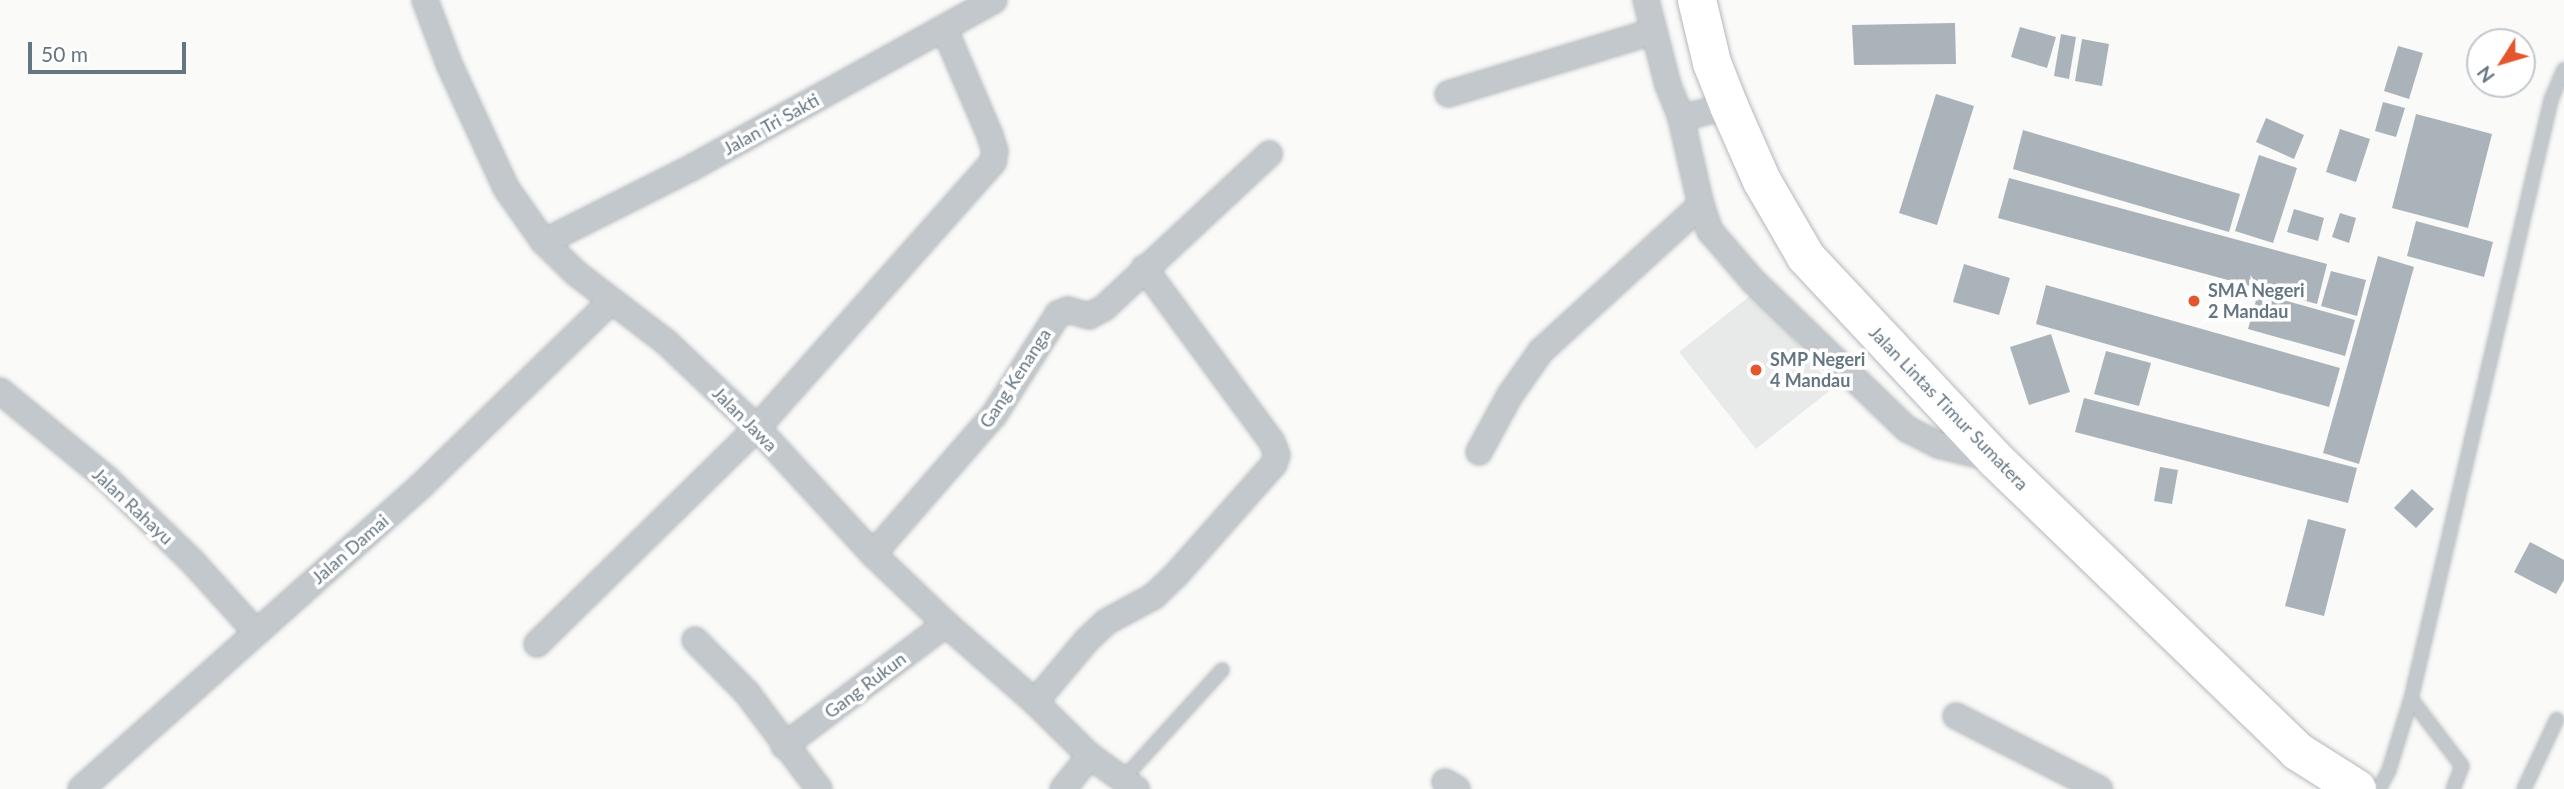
<!DOCTYPE html>
<html>
<head>
<meta charset="utf-8">
<style>
	body { margin:0 }
	#map { position:relative; width:2564px; height:789px; overflow:hidden; background:#fafaf8; font-family:Lato,sans-serif }
	div>[style] { position:absolute }
	[style*='--x'] { left:calc(var(--x)*1px); top:calc(var(--y)*1px); width:calc(var(--w)*1px); rotate:calc(var(--a)*1deg) }
	.built>* { inset:0; background:#e8e9e9 }
	.building>* { inset:0; background:#aab3b9 }
	.roads { filter:drop-shadow(0 0 2px #b4b9bd) drop-shadow(0 0 2px #b4b9bd) }
	.lane>* { height:12px; margin:-6px; padding:0 6px; transform-origin:6px; border-radius:6px; background:#c3c8cc }
	.street>* { height:24px; margin:-12px; padding:0 12px; transform-origin:12px; border-radius:12px; background:#c3c8cc }
	.highway>* { height:38px; margin:-19px; padding:0 19px; transform-origin:19px; border-radius:19px; background:#fff }
	.dots>* { width:19px; height:19px; translate:-50% -50%; box-sizing:border-box; border:4px solid #fff; border-radius:50% }
	span { translate:-50% -50%; white-space:nowrap; text-align:center; line-height:1.15; -webkit-text-stroke:7px #fff; paint-order:stroke }
	.street-label { font-size:18px; color:#657683 }
	.poi-label { font-size:18px; color:#657683; font-weight:700 }
	.left { translate:0 -50%; text-align:left }
	.north { position:absolute; left:2466px; top:28px; width:70px; height:70px; box-sizing:border-box; background:#fff; border:2px solid #c1c8cd; border-radius:50%; rotate:233deg; font-size:19px; font-weight:700; line-height:28px; text-align:center; color:#657683 }
	.north::after { content:''; display:block; margin:auto; width:24px; height:32px; background:#e4572e; clip-path:polygon(50% 0,100% 100%,50% 72%,0 100%) }
	.scale { position:absolute; left:28px; top:42px; width:158px; height:32px; box-sizing:border-box; border:4px solid #657683; border-top:0; padding-left:9px; font-size:21px; line-height:24px; white-space:nowrap; color:#657683; -webkit-text-stroke:5px #fff; paint-order:stroke }
</style>
</head>
<body>
<div id="map">
	<div class="built">
		<i style="clip-path:polygon(1756px 291px,1833px 388px,1756px 449px,1679px 352px)"></i>
	</div>
	<div class="building">
		<i style="clip-path:polygon(1955px 23px,1956px 64px,1854px 65px,1852px 25px)"></i>
		<i style="clip-path:polygon(2020px 27px,2056px 37px,2047px 68px,2011px 57px)"></i>
		<i style="clip-path:polygon(2061px 34px,2076px 37px,2069px 79px,2054px 76px)"></i>
		<i style="clip-path:polygon(2082px 39px,2109px 44px,2102px 86px,2075px 81px)"></i>
		<i style="clip-path:polygon(2398px 46px,2423px 53px,2409px 99px,2384px 91px)"></i>
		<i style="clip-path:polygon(1936px 94px,1974px 106px,1937px 225px,1899px 213px)"></i>
		<i style="clip-path:polygon(2383px 102px,2405px 108px,2396px 137px,2375px 131px)"></i>
		<i style="clip-path:polygon(2416px 114px,2492px 134px,2468px 228px,2392px 208px)"></i>
		<i style="clip-path:polygon(2266px 118px,2304px 135px,2294px 159px,2256px 142px)"></i>
		<i style="clip-path:polygon(2340px 129px,2370px 139px,2356px 182px,2326px 172px)"></i>
		<i style="clip-path:polygon(2023px 130px,2240px 194px,2229px 232px,2013px 169px)"></i>
		<i style="clip-path:polygon(2259px 155px,2297px 168px,2273px 243px,2235px 231px)"></i>
		<i style="clip-path:polygon(2009px 178px,2327px 264px,2317px 304px,1998px 218px)"></i>
		<i style="clip-path:polygon(2294px 209px,2324px 218px,2318px 241px,2287px 232px)"></i>
		<i style="clip-path:polygon(2340px 213px,2356px 218px,2349px 243px,2332px 237px)"></i>
		<i style="clip-path:polygon(2416px 221px,2493px 242px,2484px 277px,2407px 256px)"></i>
		<i style="clip-path:polygon(2378px 256px,2414px 267px,2359px 464px,2323px 453px)"></i>
		<i style="clip-path:polygon(1964px 264px,2010px 278px,1999px 315px,1953px 302px)"></i>
		<i style="clip-path:polygon(2331px 271px,2366px 280px,2357px 316px,2321px 306px)"></i>
		<i style="clip-path:polygon(2046px 285px,2340px 368px,2329px 407px,2036px 324px)"></i>
		<i style="clip-path:polygon(2258px 293px,2355px 320px,2345px 356px,2248px 329px)"></i>
		<i style="clip-path:polygon(2051px 334px,2070px 392px,2029px 405px,2010px 347px)"></i>
		<i style="clip-path:polygon(2106px 351px,2151px 363px,2139px 406px,2094px 394px)"></i>
		<i style="clip-path:polygon(2084px 398px,2357px 468px,2348px 503px,2075px 432px)"></i>
		<i style="clip-path:polygon(2160px 467px,2178px 470px,2172px 504px,2154px 501px)"></i>
		<i style="clip-path:polygon(2412px 489px,2434px 509px,2416px 528px,2394px 508px)"></i>
		<i style="clip-path:polygon(2308px 519px,2346px 529px,2324px 616px,2285px 606px)"></i>
		<i style="clip-path:polygon(2530px 542px,2564px 560px,2564px 580px,2556px 594px,2514px 572px)"></i>
	</div>
	<div class="roads">
		<div class="lane">
			<i style="--x:2411;--y:699;--w:84;--a:52.7"></i>
			<i style="--x:2462;--y:766;--w:25;--a:111"></i>
			<i style="--x:1122;--y:780;--w:149;--a:-47.7"></i>
			<i style="--x:2379;--y:789;--w:21;--a:-62"></i>
			<i style="--x:2389;--y:770;--w:74;--a:-72.8"></i>
			<i style="--x:2411;--y:699;--w:615;--a:-76.84"></i>
			<i style="--x:2551;--y:100;--w:33;--a:-67"></i>
			<i style="--x:2524;--y:789;--w:77;--a:-64.8"></i>
		</div>
		<div class="street">
			<i style="--x:425;--y:0;--w:68;--a:69.4"></i>
			<i style="--x:449;--y:64;--w:136;--a:65.3"></i>
			<i style="--x:506;--y:188;--w:66;--a:54.9"></i>
			<i style="--x:544;--y:242;--w:46;--a:44.1"></i>
			<i style="--x:577;--y:274;--w:112;--a:37.4"></i>
			<i style="--x:666;--y:342;--w:125;--a:43.4"></i>
			<i style="--x:757;--y:428;--w:171;--a:47.4"></i>
			<i style="--x:873;--y:554;--w:101;--a:43.8"></i>
			<i style="--x:946;--y:624;--w:118;--a:41.2"></i>
			<i style="--x:1035;--y:702;--w:77;--a:44.5"></i>
			<i style="--x:1090;--y:756;--w:57;--a:35.7"></i>
			<i style="--x:1646;--y:0;--w:88;--a:75.5"></i>
			<i style="--x:1668;--y:85;--w:35;--a:68"></i>
			<i style="--x:1448;--y:94;--w:213;--a:-16.9"></i>
			<i style="--x:1729;--y:106;--w:49;--a:166"></i>
			<i style="--x:1681;--y:118;--w:89;--a:77.1"></i>
			<i style="--x:1701;--y:205;--w:28;--a:71"></i>
			<i style="--x:1710;--y:231;--w:66;--a:49.3"></i>
			<i style="--x:1753;--y:281;--w:214;--a:43.9"></i>
			<i style="--x:1907;--y:429;--w:36;--a:27"></i>
			<i style="--x:1939;--y:445;--w:57;--a:14.3"></i>
			<i style="--x:544;--y:242;--w:167;--a:-26.7"></i>
			<i style="--x:693;--y:167;--w:344;--a:-29"></i>
			<i style="--x:0;--y:391;--w:137;--a:39.4"></i>
			<i style="--x:106;--y:478;--w:118;--a:44"></i>
			<i style="--x:191;--y:560;--w:97;--a:47.9"></i>
			<i style="--x:1479;--y:452;--w:65;--a:-61.5"></i>
			<i style="--x:1510;--y:395;--w:54;--a:-54.8"></i>
			<i style="--x:1541;--y:351;--w:217;--a:-42.4"></i>
			<i style="--x:873;--y:554;--w:184;--a:-49"></i>
			<i style="--x:994;--y:415;--w:120;--a:-57.6"></i>
			<i style="--x:1058;--y:314;--w:11;--a:-22"></i>
			<i style="--x:1068;--y:310;--w:22;--a:16"></i>
			<i style="--x:1089;--y:316;--w:17;--a:-28"></i>
			<i style="--x:1104;--y:308;--w:226;--a:-43"></i>
			<i style="--x:695;--y:640;--w:74;--a:45.5"></i>
			<i style="--x:747;--y:693;--w:120;--a:53.1"></i>
			<i style="--x:537;--y:644;--w:308;--a:-44.5"></i>
			<i style="--x:757;--y:428;--w:356;--a:-48.4"></i>
			<i style="--x:993;--y:162;--w:11;--a:-80"></i>
			<i style="--x:995;--y:151;--w:19;--a:-108"></i>
			<i style="--x:989;--y:133;--w:114;--a:-113.2"></i>
			<i style="--x:1035;--y:702;--w:81;--a:-50"></i>
			<i style="--x:1087;--y:640;--w:26;--a:-43"></i>
			<i style="--x:1106;--y:622;--w:55;--a:-28.4"></i>
			<i style="--x:1154;--y:596;--w:29;--a:-44"></i>
			<i style="--x:1175;--y:576;--w:149;--a:-48.5"></i>
			<i style="--x:1274;--y:464;--w:9;--a:-72"></i>
			<i style="--x:1277;--y:455;--w:14;--a:-111"></i>
			<i style="--x:1272;--y:442;--w:216;--a:-126.3"></i>
			<i style="--x:1956;--y:716;--w:161;--a:27"></i>
			<i style="--x:784;--y:746;--w:203;--a:-37"></i>
			<i style="--x:1445;--y:782;--w:14;--a:30"></i>
			<i style="--x:81;--y:789;--w:455;--a:-41.7"></i>
			<i style="--x:421;--y:486;--w:265;--a:-44.2"></i>
			<i style="--x:1063;--y:789;--w:43;--a:-50.7"></i>
		</div>
		<div class="highway">
			<i style="--x:1697;--y:0;--w:65;--a:76.6"></i>
			<i style="--x:1712;--y:63;--w:46;--a:68.4"></i>
			<i style="--x:1729;--y:106;--w:82;--a:66.3"></i>
			<i style="--x:1762;--y:181;--w:88;--a:59.9"></i>
			<i style="--x:1806;--y:257;--w:277;--a:46.9"></i>
			<i style="--x:1995;--y:459;--w:420;--a:44"></i>
			<i style="--x:2297;--y:751;--w:71;--a:32.3"></i>
		</div>
	</div>
	<div class="dots">
		<i style="left:2194px;top:301px;background:#e4572e"></i>
		<i style="left:1756px;top:370px;background:#e4572e"></i>
	</div>
	<div class="street-label">
		<span style="left:771px;top:124px;rotate:-29deg">Jalan Tri Sakti</span>
		<span style="left:1015px;top:378px;rotate:-57deg">Gang Kenanga</span>
		<span style="left:1949px;top:408px;rotate:46deg">Jalan Lintas Timur Sumatera</span>
		<span style="left:745px;top:419px;rotate:45deg">Jalan Jawa</span>
		<span style="left:133px;top:506px;rotate:43deg">Jalan Rahayu</span>
		<span style="left:350px;top:549px;rotate:-41deg">Jalan Damai</span>
		<span style="left:865px;top:685px;rotate:-37deg">Gang Rukun</span>
	</div>
	<div class="poi-label">
		<span class="left" style="left:2208px;top:301px">SMA Negeri<br>2 Mandau</span>
		<span class="left" style="left:1770px;top:370px">SMP Negeri<br>4 Mandau</span>
	</div>
	<div class="north">N</div>
	<div class="scale">50 m</div>
</div>
</body>
</html>
